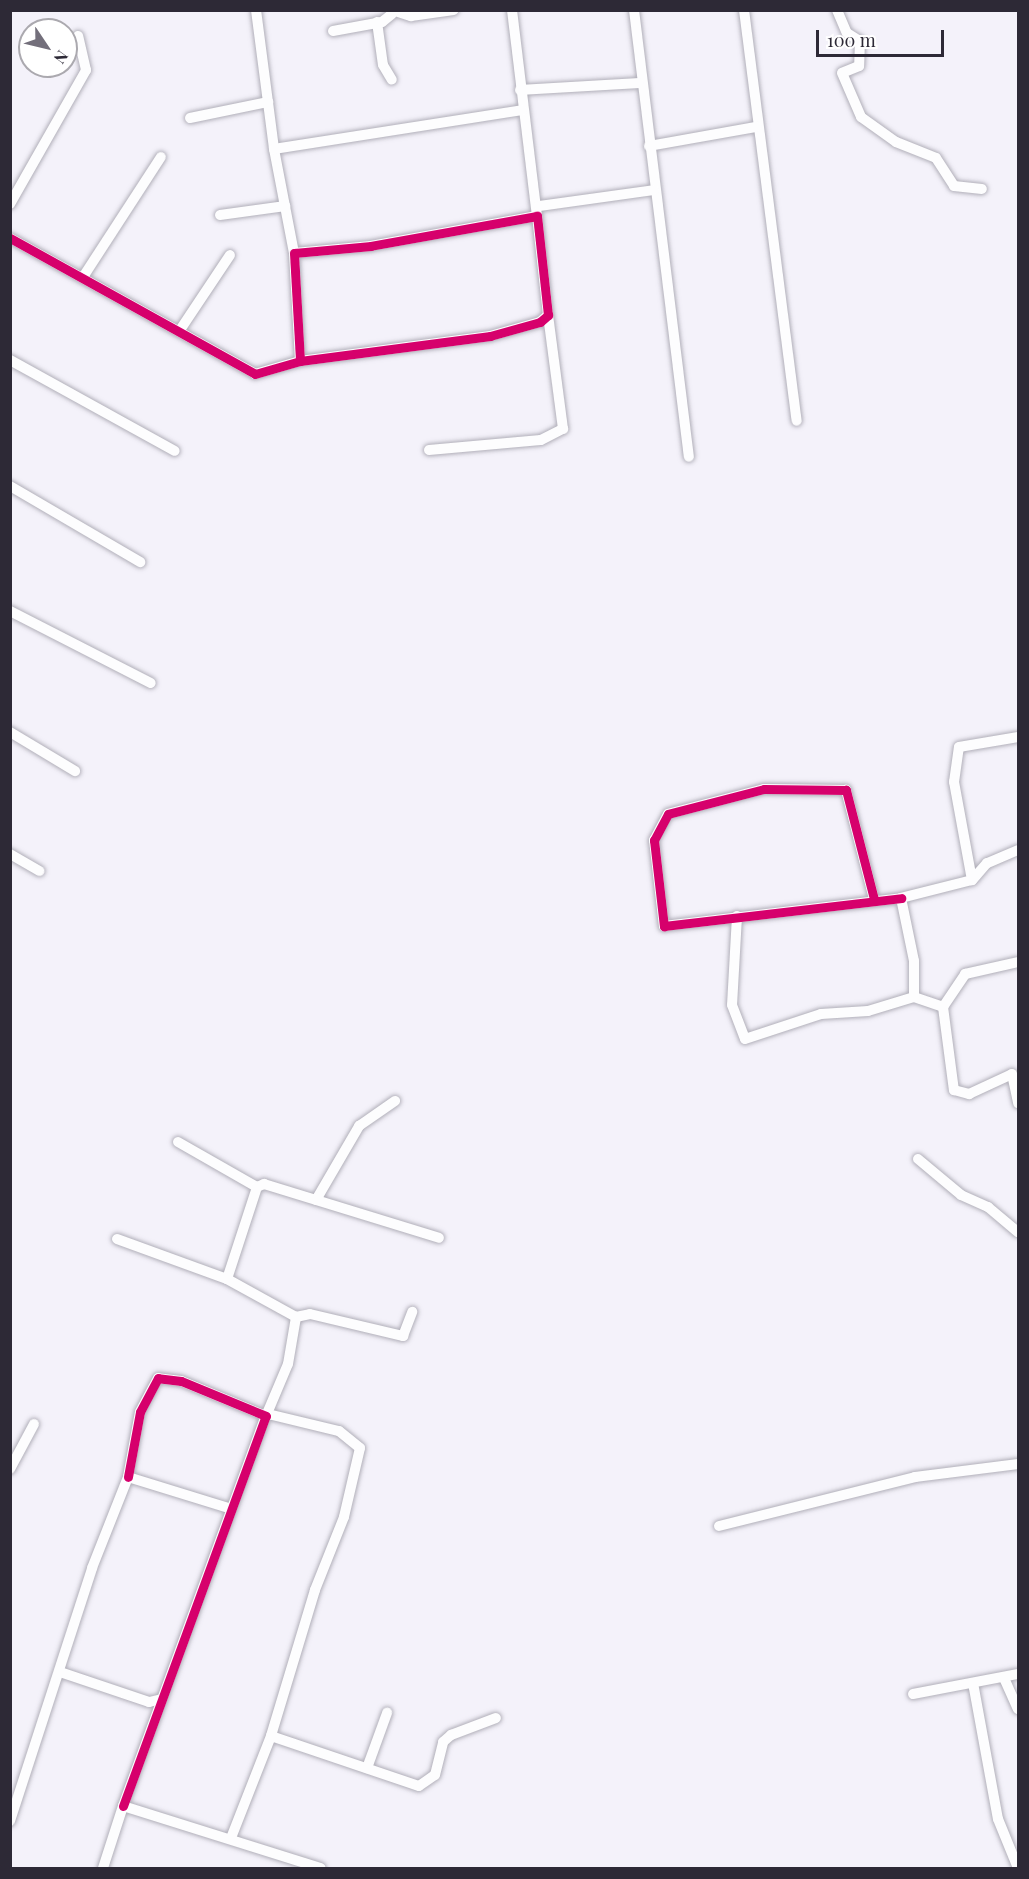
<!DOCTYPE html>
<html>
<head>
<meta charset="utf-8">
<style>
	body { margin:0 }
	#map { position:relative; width:1029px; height:1879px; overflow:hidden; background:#f4f2fa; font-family:"Playfair Display",serif }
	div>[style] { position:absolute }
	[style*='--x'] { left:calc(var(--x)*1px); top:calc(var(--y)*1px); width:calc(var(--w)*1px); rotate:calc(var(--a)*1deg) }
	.roads { filter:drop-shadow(0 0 2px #b1afb9) drop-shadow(0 0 2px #b1afb9) }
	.street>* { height:10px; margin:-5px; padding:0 5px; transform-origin:5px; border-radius:5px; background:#fdfdfe }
	.cycleway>* { height:9px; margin:-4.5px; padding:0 4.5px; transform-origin:4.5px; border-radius:4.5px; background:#d6006c }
	span { translate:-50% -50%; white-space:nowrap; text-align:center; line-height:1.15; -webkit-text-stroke:4.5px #fff; paint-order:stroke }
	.frame { position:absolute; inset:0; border:12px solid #2d2936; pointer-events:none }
	.north { position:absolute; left:18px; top:18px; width:60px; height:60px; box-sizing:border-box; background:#fff; border:2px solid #aba9af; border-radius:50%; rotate:125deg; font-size:16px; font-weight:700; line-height:24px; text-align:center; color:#2d2936 }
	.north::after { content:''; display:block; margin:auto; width:21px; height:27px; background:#736f7b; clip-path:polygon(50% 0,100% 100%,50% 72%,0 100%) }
	.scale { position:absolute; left:816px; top:30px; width:128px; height:27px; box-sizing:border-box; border:3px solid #2d2936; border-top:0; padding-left:8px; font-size:18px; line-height:21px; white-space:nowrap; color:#2d2936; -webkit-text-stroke:4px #fff; paint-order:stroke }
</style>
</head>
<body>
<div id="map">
	<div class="roads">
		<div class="street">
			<i style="--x:256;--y:10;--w:140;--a:82.6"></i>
			<i style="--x:392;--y:10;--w:20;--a:18"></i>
			<i style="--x:411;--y:16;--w:43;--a:-7.9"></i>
			<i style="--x:512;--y:10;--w:208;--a:83.1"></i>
			<i style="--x:634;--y:10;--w:450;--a:83"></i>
			<i style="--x:744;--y:10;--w:414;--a:82.7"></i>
			<i style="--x:837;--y:10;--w:25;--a:67"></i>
			<i style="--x:847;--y:33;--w:15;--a:32"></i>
			<i style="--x:860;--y:41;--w:25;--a:92"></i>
			<i style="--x:859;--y:66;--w:18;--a:158"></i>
			<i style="--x:842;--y:73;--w:48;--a:66.6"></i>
			<i style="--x:861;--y:117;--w:43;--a:35.5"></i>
			<i style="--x:896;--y:142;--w:43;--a:21.8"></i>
			<i style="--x:936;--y:158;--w:33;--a:57"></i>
			<i style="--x:954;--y:186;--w:28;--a:6"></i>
			<i style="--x:377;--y:22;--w:43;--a:82.1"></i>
			<i style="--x:383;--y:65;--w:17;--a:59"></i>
			<i style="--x:333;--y:31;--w:50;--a:-10.4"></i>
			<i style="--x:382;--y:22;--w:13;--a:-39"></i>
			<i style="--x:520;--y:90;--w:119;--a:-3.4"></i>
			<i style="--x:190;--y:118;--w:80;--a:-11.6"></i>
			<i style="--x:649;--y:146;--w:109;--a:-10.1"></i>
			<i style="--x:10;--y:204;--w:154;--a:-60.4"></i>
			<i style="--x:86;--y:70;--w:35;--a:-103"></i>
			<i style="--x:539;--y:206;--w:116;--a:-7.9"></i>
			<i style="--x:220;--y:215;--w:66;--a:-7.9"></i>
			<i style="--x:10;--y:238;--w:280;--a:29"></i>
			<i style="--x:255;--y:374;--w:47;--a:-16.1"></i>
			<i style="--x:300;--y:361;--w:192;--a:-7.5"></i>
			<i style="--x:490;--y:336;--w:52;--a:-15.6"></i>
			<i style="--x:540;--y:322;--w:11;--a:-41"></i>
			<i style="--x:548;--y:315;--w:100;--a:-96.3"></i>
			<i style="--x:537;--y:216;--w:169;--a:169.8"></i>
			<i style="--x:371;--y:246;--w:77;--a:174.8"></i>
			<i style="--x:294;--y:253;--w:108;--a:86.8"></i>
			<i style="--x:294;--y:253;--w:106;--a:-100.9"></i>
			<i style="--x:274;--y:149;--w:251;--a:-8.9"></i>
			<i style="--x:83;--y:277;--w:143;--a:-57"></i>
			<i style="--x:180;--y:330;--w:90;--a:-56.3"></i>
			<i style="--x:10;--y:360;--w:188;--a:28.9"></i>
			<i style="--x:429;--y:450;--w:112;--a:-5.1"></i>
			<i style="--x:541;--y:440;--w:25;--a:-27"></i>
			<i style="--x:563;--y:429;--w:115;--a:-97.5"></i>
			<i style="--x:10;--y:486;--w:151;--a:30.3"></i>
			<i style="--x:10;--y:611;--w:158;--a:27.1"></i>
			<i style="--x:10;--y:732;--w:76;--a:31"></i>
			<i style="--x:1018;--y:850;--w:34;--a:157"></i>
			<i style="--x:987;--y:863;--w:23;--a:131"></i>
			<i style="--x:972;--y:880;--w:73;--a:165.8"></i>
			<i style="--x:901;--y:898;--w:64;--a:78.3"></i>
			<i style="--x:914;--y:961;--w:36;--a:90"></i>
			<i style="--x:914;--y:997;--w:31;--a:19"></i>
			<i style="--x:943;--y:1007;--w:84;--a:82.5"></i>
			<i style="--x:954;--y:1090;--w:16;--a:15"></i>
			<i style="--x:969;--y:1094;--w:47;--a:-24.9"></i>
			<i style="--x:1012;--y:1074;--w:30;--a:78"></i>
			<i style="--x:10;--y:854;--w:34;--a:30"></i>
			<i style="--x:972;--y:880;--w:100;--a:-100.4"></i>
			<i style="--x:954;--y:782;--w:35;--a:-82"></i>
			<i style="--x:959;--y:747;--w:60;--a:-9.6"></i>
			<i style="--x:874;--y:899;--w:113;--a:-104.4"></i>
			<i style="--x:846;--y:790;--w:82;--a:-179.3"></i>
			<i style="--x:764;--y:789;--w:99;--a:165.4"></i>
			<i style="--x:668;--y:814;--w:30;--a:118"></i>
			<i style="--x:654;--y:840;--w:87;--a:83.4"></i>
			<i style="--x:664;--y:926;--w:239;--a:-6.7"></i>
			<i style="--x:737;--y:916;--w:89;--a:93.2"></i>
			<i style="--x:732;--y:1005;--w:36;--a:69"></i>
			<i style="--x:745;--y:1039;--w:80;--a:-18.2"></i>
			<i style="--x:821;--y:1014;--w:47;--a:-3.7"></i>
			<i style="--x:868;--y:1011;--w:48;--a:-16.9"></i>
			<i style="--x:943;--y:1007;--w:40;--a:-56"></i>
			<i style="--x:965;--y:974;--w:54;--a:-12.8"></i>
			<i style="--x:178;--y:1142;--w:91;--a:29.7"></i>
			<i style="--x:918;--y:1159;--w:56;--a:39.9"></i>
			<i style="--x:961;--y:1195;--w:30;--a:24"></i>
			<i style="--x:988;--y:1207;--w:39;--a:40"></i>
			<i style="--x:316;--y:1200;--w:86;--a:-59.8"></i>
			<i style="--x:359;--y:1126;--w:44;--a:-34.8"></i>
			<i style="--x:117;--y:1239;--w:117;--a:20"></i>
			<i style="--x:227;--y:1279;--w:79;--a:28.8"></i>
			<i style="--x:227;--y:1279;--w:97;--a:-71.9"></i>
			<i style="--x:257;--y:1187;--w:8;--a:-23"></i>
			<i style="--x:264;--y:1184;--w:183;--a:17.1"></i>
			<i style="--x:296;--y:1317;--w:14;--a:-12"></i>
			<i style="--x:310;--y:1314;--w:96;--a:13.3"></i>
			<i style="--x:403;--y:1336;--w:26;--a:-69"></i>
			<i style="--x:268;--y:1414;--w:73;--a:13.5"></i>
			<i style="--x:339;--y:1431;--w:27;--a:39"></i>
			<i style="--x:360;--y:1448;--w:71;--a:103.1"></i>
			<i style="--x:344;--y:1517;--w:79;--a:111.7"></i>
			<i style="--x:315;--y:1590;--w:152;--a:106.8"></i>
			<i style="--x:266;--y:1416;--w:56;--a:-67.1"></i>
			<i style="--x:288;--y:1364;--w:48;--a:-80.3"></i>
			<i style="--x:10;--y:1469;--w:51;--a:-61.9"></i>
			<i style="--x:719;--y:1526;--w:202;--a:-14"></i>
			<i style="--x:915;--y:1477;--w:104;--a:-7.2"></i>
			<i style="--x:60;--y:1672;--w:94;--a:18.6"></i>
			<i style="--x:149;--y:1702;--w:13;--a:-13"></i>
			<i style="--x:1004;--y:1678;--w:34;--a:66"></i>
			<i style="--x:973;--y:1683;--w:138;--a:79.6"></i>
			<i style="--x:998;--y:1819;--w:53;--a:67.8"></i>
			<i style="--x:913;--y:1694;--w:107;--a:-10.8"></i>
			<i style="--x:367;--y:1768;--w:59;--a:-70"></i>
			<i style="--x:123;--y:1806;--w:415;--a:-69.9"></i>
			<i style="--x:266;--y:1416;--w:92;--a:-157.6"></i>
			<i style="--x:181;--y:1381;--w:23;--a:-173"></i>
			<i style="--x:158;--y:1378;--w:38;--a:118"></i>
			<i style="--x:140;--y:1412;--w:66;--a:100.5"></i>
			<i style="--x:10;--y:1821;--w:266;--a:-72"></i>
			<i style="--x:92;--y:1568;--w:98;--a:-68.4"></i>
			<i style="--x:128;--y:1477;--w:106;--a:17.1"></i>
			<i style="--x:231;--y:1838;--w:110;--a:-68.6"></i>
			<i style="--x:271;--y:1736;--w:156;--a:18.7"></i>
			<i style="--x:419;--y:1786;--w:19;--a:-35"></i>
			<i style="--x:435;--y:1775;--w:34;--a:-76"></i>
			<i style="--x:443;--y:1742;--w:11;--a:-41"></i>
			<i style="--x:451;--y:1735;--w:48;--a:-20.7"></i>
			<i style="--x:103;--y:1868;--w:65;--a:-72.1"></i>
			<i style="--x:123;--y:1806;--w:207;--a:17.4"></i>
		</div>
	</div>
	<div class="cycleway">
		<i style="--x:10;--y:238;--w:280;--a:29"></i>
		<i style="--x:255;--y:374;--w:47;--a:-16.1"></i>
		<i style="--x:300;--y:361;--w:192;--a:-7.5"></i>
		<i style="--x:490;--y:336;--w:52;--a:-15.6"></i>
		<i style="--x:540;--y:322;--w:11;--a:-41"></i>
		<i style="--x:548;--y:315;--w:100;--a:-96.3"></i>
		<i style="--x:537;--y:216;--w:169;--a:169.8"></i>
		<i style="--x:371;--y:246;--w:77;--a:174.8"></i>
		<i style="--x:294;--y:253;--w:108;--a:86.8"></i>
		<i style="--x:874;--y:899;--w:113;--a:-104.4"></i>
		<i style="--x:846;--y:790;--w:82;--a:-179.3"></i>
		<i style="--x:764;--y:789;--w:99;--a:165.4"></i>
		<i style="--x:668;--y:814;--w:30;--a:118"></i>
		<i style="--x:654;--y:840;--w:87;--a:83.4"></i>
		<i style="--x:664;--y:926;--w:239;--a:-6.7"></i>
		<i style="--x:123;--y:1806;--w:415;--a:-69.9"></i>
		<i style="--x:266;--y:1416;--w:92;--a:-157.6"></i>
		<i style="--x:181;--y:1381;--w:23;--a:-173"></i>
		<i style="--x:158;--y:1378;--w:38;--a:118"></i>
		<i style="--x:140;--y:1412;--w:66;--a:100.5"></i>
	</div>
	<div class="frame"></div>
	<div class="north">N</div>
	<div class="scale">100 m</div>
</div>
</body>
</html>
